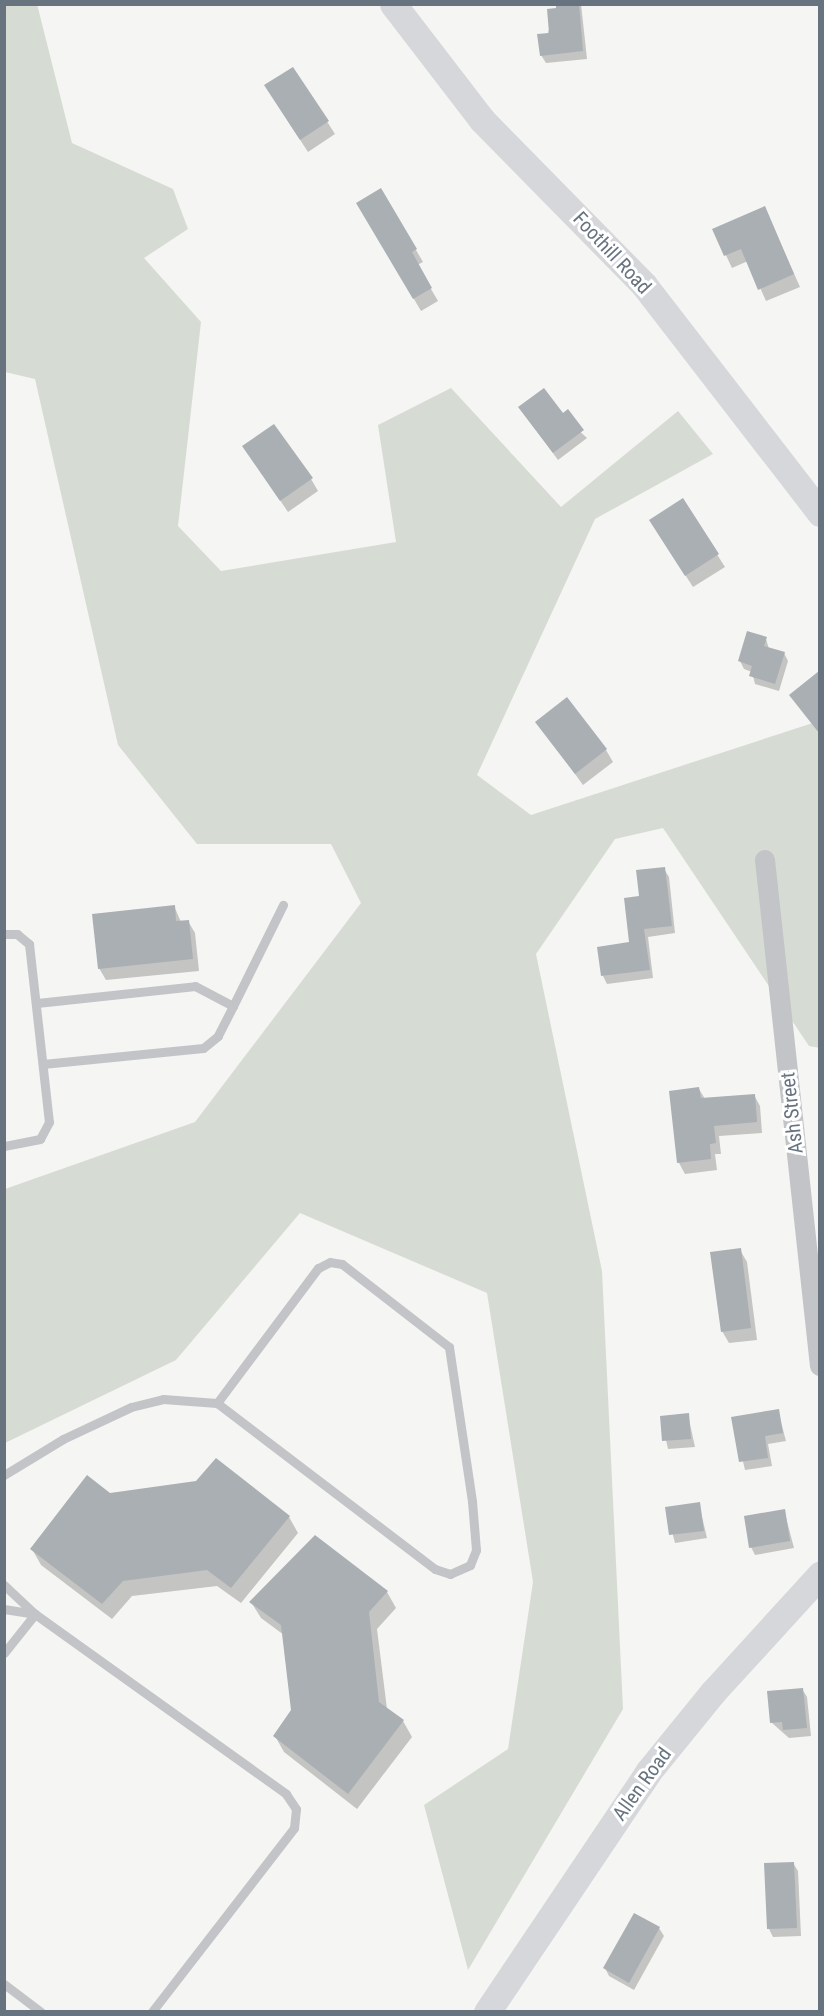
<!DOCTYPE html>
<html>
<head>
<meta charset="utf-8">
<style>
	body { margin:0 }
	#map { position:relative; width:824px; height:2016px; overflow:hidden; background:#f5f5f3; font-family:"Roboto Condensed",sans-serif }
	div>[style] { position:absolute }
	[style*='--x'] { left:calc(var(--x)*1px); top:calc(var(--y)*1px); width:calc(var(--w)*1px); rotate:calc(var(--a)*1deg) }
	.green>* { inset:0; background:#d6dcd4 }
	.shadow>* { inset:0; background:#0003 }
	.building>* { inset:0; background:#aaafb4 }
	.lane>* { height:9px; margin:-4.5px; padding:0 4.5px; transform-origin:4.5px; border-radius:4.5px; background:#c2c4c7 }
	.street>* { height:20px; margin:-10px; padding:0 10px; transform-origin:10px; border-radius:10px; background:#c2c4c7 }
	.secondary>* { height:27px; margin:-13.5px; padding:0 13.5px; transform-origin:13.5px; border-radius:13.5px; background:#d5d7db }
	span { translate:-50% -50%; white-space:nowrap; text-align:center; line-height:1.15; -webkit-text-stroke:6px #fff; paint-order:stroke }
	.street-label { font-size:20px; color:#687380 }
	.frame { position:absolute; inset:0; border:6px solid #687380; pointer-events:none }
</style>
</head>
<body>
<div id="map">
	<div class="green">
		<i style="clip-path:polygon(37px 4px,72px 143px,173px 189px,188px 229px,144px 258px,201px 322px,178px 526px,221px 571px,396px 542px,378px 425px,451px 388px,561px 507px,678px 411px,713px 454px,595px 519px,477px 775px,531px 815px,819px 721px,820px 1048px,809px 1046px,663px 828px,615px 839px,536px 954px,602px 1271px,623px 1709px,468px 1970px,424px 1805px,508px 1749px,533px 1582px,487px 1293px,300px 1213px,176px 1360px,5px 1443px,5px 1189px,195px 1122px,361px 903px,331px 844px,197px 844px,118px 745px,35px 379px,5px 372px,5px 5px)"></i>
	</div>
	<div class="shadow">
		<i style="clip-path:polygon(557px 4px,581px 4px,587px 59px,546px 63px,541px 55px)"></i>
		<i style="clip-path:polygon(293px 69px,335px 134px,308px 152px,273px 98px)"></i>
		<i style="clip-path:polygon(381px 190px,423px 262px,417px 265px,438px 301px,421px 311px,358px 203px)"></i>
		<i style="clip-path:polygon(765px 208px,800px 287px,766px 301px,748px 261px,732px 268px,714px 230px)"></i>
		<i style="clip-path:polygon(525px 415px,562px 415px,587px 438px,558px 460px)"></i>
		<i style="clip-path:polygon(244px 447px,311px 479px,318px 491px,288px 512px)"></i>
		<i style="clip-path:polygon(683px 501px,725px 567px,693px 587px,658px 533px)"></i>
		<i style="clip-path:polygon(766px 639px,769px 649px,784px 653px,788px 661px,779px 691px,755px 684px,752px 672px,744px 669px,740px 661px)"></i>
		<i style="clip-path:polygon(813px 678px,820px 687px,820px 733px,791px 696px)"></i>
		<i style="clip-path:polygon(537px 722px,606px 750px,613px 762px,583px 785px)"></i>
		<i style="clip-path:polygon(664px 869px,669px 877px,675px 933px,648px 937px,653px 978px,607px 984px,603px 976px,631px 944px,641px 898px)"></i>
		<i style="clip-path:polygon(174px 906px,181px 922px,188px 921px,195px 933px,199px 971px,106px 980px,99px 968px)"></i>
		<i style="clip-path:polygon(699px 1089px,705px 1099px,754px 1095px,760px 1106px,762px 1133px,719px 1136px,721px 1154px,715px 1154px,717px 1170px,685px 1174px,679px 1163px)"></i>
		<i style="clip-path:polygon(740px 1250px,747px 1262px,757px 1340px,729px 1343px,722px 1331px)"></i>
		<i style="clip-path:polygon(778px 1411px,786px 1441px,768px 1444px,772px 1466px,745px 1470px,733px 1419px)"></i>
		<i style="clip-path:polygon(688px 1415px,695px 1447px,668px 1449px,661px 1417px)"></i>
		<i style="clip-path:polygon(110px 1495px,289px 1517px,298px 1533px,241px 1603px,217px 1586px,132px 1596px,112px 1619px,41px 1565px,32px 1549px)"></i>
		<i style="clip-path:polygon(699px 1504px,707px 1538px,675px 1543px,666px 1508px)"></i>
		<i style="clip-path:polygon(784px 1510px,794px 1548px,755px 1555px,751px 1547px)"></i>
		<i style="clip-path:polygon(315px 1537px,387px 1592px,396px 1608px,377px 1629px,387px 1709px,403px 1721px,412px 1737px,357px 1809px,284px 1752px,275px 1736px,293px 1711px,284px 1635px,261px 1618px,251px 1602px)"></i>
		<i style="clip-path:polygon(802px 1689px,807px 1697px,811px 1736px,789px 1738px,772px 1723px)"></i>
		<i style="clip-path:polygon(793px 1863px,798px 1871px,801px 1936px,773px 1937px,769px 1929px)"></i>
		<i style="clip-path:polygon(659px 1928px,664px 1936px,634px 1990px,609px 1976px,605px 1968px)"></i>
	</div>
	<div class="building">
		<i style="clip-path:polygon(556px 4px,579px 4px,583px 51px,540px 56px,537px 34px,549px 33px,547px 9px,556px 8px)"></i>
		<i style="clip-path:polygon(293px 67px,329px 121px,300px 140px,264px 85px)"></i>
		<i style="clip-path:polygon(381px 188px,417px 249px,412px 252px,432px 288px,413px 299px,356px 203px)"></i>
		<i style="clip-path:polygon(765px 206px,794px 274px,758px 290px,741px 249px,724px 256px,712px 229px)"></i>
		<i style="clip-path:polygon(544px 388px,563px 413px,568px 409px,584px 430px,553px 453px,518px 407px)"></i>
		<i style="clip-path:polygon(274px 424px,313px 478px,280px 501px,242px 446px)"></i>
		<i style="clip-path:polygon(683px 498px,719px 554px,685px 576px,649px 520px)"></i>
		<i style="clip-path:polygon(747px 631px,767px 637px,764px 646px,785px 652px,775px 684px,749px 676px,752px 666px,738px 661px)"></i>
		<i style="clip-path:polygon(819px 671px,819px 733px,789px 695px)"></i>
		<i style="clip-path:polygon(567px 697px,607px 749px,575px 774px,535px 722px)"></i>
		<i style="clip-path:polygon(665px 867px,672px 926px,644px 929px,650px 970px,601px 976px,597px 947px,629px 942px,624px 898px,639px 896px,636px 870px)"></i>
		<i style="clip-path:polygon(175px 905px,176px 921px,189px 920px,193px 959px,98px 969px,92px 914px)"></i>
		<i style="clip-path:polygon(699px 1087px,701px 1098px,755px 1094px,757px 1122px,714px 1126px,716px 1143px,710px 1144px,711px 1159px,677px 1163px,669px 1091px)"></i>
		<i style="clip-path:polygon(741px 1248px,751px 1328px,721px 1332px,710px 1252px)"></i>
		<i style="clip-path:polygon(779px 1409px,783px 1433px,765px 1436px,768px 1458px,739px 1462px,731px 1417px)"></i>
		<i style="clip-path:polygon(689px 1413px,691px 1439px,662px 1441px,660px 1416px)"></i>
		<i style="clip-path:polygon(216px 1458px,290px 1516px,231px 1588px,207px 1570px,123px 1581px,102px 1604px,30px 1549px,87px 1475px,110px 1493px,196px 1481px)"></i>
		<i style="clip-path:polygon(700px 1502px,704px 1531px,669px 1535px,665px 1507px)"></i>
		<i style="clip-path:polygon(785px 1509px,790px 1541px,749px 1548px,744px 1516px)"></i>
		<i style="clip-path:polygon(315px 1535px,388px 1591px,369px 1612px,379px 1702px,404px 1720px,348px 1794px,273px 1736px,291px 1710px,281px 1625px,249px 1602px)"></i>
		<i style="clip-path:polygon(803px 1688px,807px 1728px,783px 1730px,782px 1722px,770px 1723px,767px 1691px)"></i>
		<i style="clip-path:polygon(794px 1862px,797px 1928px,767px 1929px,764px 1863px)"></i>
		<i style="clip-path:polygon(634px 1913px,660px 1927px,629px 1983px,603px 1968px)"></i>
	</div>
	<div class="lane">
		<i style="--x:4;--y:934;--w:13;--a:0"></i>
		<i style="--x:17;--y:934;--w:16;--a:40"></i>
		<i style="--x:29;--y:944;--w:179;--a:83.6"></i>
		<i style="--x:49;--y:1122;--w:19;--a:118"></i>
		<i style="--x:40;--y:1139;--w:37;--a:169"></i>
		<i style="--x:37;--y:1003;--w:159;--a:-6.1"></i>
		<i style="--x:195;--y:986;--w:43;--a:27.8"></i>
		<i style="--x:233;--y:1006;--w:34;--a:117"></i>
		<i style="--x:218;--y:1036;--w:19;--a:141"></i>
		<i style="--x:203;--y:1048;--w:161;--a:174.3"></i>
		<i style="--x:233;--y:1006;--w:113;--a:-63.7"></i>
		<i style="--x:4;--y:1475;--w:69;--a:-31.4"></i>
		<i style="--x:63;--y:1439;--w:75;--a:-25.2"></i>
		<i style="--x:131;--y:1407;--w:33;--a:-14"></i>
		<i style="--x:163;--y:1399;--w:54;--a:4.2"></i>
		<i style="--x:217;--y:1403;--w:274;--a:37.3"></i>
		<i style="--x:435;--y:1569;--w:16;--a:18"></i>
		<i style="--x:450;--y:1574;--w:22;--a:-24"></i>
		<i style="--x:470;--y:1565;--w:16;--a:-68"></i>
		<i style="--x:476;--y:1550;--w:49;--a:-94.7"></i>
		<i style="--x:472;--y:1501;--w:156;--a:-98.5"></i>
		<i style="--x:449;--y:1347;--w:135;--a:-142.2"></i>
		<i style="--x:342;--y:1264;--w:12;--a:-171"></i>
		<i style="--x:330;--y:1262;--w:13;--a:153"></i>
		<i style="--x:318;--y:1268;--w:169;--a:126.8"></i>
		<i style="--x:4;--y:1585;--w:42;--a:43.1"></i>
		<i style="--x:35;--y:1614;--w:309;--a:35.6"></i>
		<i style="--x:286;--y:1794;--w:18;--a:56"></i>
		<i style="--x:296;--y:1809;--w:19;--a:96"></i>
		<i style="--x:294;--y:1828;--w:232;--a:127.7"></i>
		<i style="--x:4;--y:1609;--w:31;--a:9"></i>
		<i style="--x:4;--y:1653;--w:50;--a:-51.5"></i>
		<i style="--x:4;--y:1984;--w:46;--a:37.1"></i>
	</div>
	<div class="street">
		<i style="--x:765;--y:860;--w:509;--a:83.8"></i>
	</div>
	<div class="secondary">
		<i style="--x:393;--y:4;--w:146;--a:52.5"></i>
		<i style="--x:482;--y:120;--w:231;--a:45.5"></i>
		<i style="--x:644;--y:285;--w:288;--a:52.3"></i>
		<i style="--x:487;--y:2012;--w:289;--a:-56.1"></i>
		<i style="--x:648;--y:1772;--w:103;--a:-50.9"></i>
		<i style="--x:713;--y:1692;--w:159;--a:-47.6"></i>
	</div>
	<div class="street-label">
		<span style="left:612px;top:253px;rotate:47deg">Foothill Road</span>
		<span style="left:792px;top:1113px;rotate:-96deg">Ash Street</span>
		<span style="left:642px;top:1784px;rotate:-54deg">Allen Road</span>
	</div>
	<div class="frame"></div>
</div>
</body>
</html>
